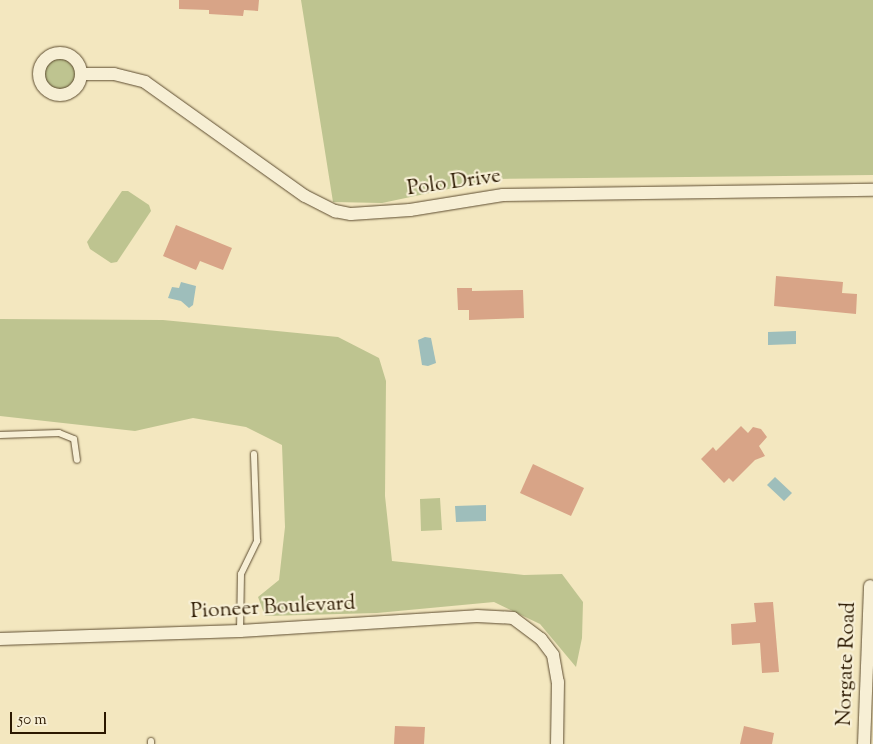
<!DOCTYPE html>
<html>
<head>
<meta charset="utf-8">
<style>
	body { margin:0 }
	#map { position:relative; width:873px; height:744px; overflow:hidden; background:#f3e7bf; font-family:"Sorts Mill Goudy",serif }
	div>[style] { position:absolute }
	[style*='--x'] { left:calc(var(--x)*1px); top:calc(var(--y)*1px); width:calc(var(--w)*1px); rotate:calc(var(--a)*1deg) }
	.green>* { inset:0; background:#bec490 }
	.round { border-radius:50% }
	.water>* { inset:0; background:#9ebebb }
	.building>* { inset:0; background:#d8a487 }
	.roads { filter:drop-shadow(0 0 1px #5d4c30) drop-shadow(0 0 1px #5d4c30) }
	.lane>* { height:6px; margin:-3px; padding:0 3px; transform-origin:3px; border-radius:3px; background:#f7efd5 }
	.street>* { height:12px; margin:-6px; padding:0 6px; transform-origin:6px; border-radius:6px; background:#f7efd5 }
	.street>.ring { margin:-6px; padding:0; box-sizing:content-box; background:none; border:12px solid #f7efd5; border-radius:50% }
	span { translate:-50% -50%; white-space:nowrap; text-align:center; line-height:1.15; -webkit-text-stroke:4.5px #f7efd5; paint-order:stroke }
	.street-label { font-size:21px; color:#2b1800 }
	.scale { position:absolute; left:10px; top:712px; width:96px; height:22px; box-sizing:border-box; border:2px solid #2b1800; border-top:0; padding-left:6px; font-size:15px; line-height:18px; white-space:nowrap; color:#2b1800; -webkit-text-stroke:4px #f7efd5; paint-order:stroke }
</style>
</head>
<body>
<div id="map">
	<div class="green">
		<i style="clip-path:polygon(301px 0,873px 0,873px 175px,496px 179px,382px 203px,333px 202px)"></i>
		<i class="round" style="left:42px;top:56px;width:36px;height:36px"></i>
		<i style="clip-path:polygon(122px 191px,128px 191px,149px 205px,151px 211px,117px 262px,111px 263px,90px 249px,87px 242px)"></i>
		<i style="clip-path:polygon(0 319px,163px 320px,338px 337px,379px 358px,386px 381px,385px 496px,392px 561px,524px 575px,562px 574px,583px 602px,582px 638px,576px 667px,540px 624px,494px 602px,377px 613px,265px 616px,258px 597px,279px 580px,285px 527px,282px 445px,246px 427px,193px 418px,135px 431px,0 416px)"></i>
		<i style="clip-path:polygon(440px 498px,442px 530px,421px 531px,420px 499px)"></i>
	</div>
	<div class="water">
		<i style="clip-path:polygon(181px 282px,196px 286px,193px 305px,189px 308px,181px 301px,168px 298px,172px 287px,179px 288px)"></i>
		<i style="clip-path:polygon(796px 331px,796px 344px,768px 345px,768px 332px)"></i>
		<i style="clip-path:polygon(425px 337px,431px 338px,436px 363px,428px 366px,422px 365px,418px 340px)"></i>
		<i style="clip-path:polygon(775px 477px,792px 493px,784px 501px,767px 485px)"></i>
		<i style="clip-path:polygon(486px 505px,486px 521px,456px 522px,455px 506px)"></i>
	</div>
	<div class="building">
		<i style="clip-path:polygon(179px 0,259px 0,258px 11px,244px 10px,243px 16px,209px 14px,209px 10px,179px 9px)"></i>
		<i style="clip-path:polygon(176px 225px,232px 248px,223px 270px,200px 261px,196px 270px,163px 256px)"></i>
		<i style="clip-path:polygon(776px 276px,843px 282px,842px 293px,857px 294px,856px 314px,774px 306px)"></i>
		<i style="clip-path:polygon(457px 288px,472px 288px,472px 291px,523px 290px,524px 318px,469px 320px,469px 310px,458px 310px)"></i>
		<i style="clip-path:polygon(741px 426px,748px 433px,753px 427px,761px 429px,767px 437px,759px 446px,765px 456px,755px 460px,733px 482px,729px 478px,724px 483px,701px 459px,713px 447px,716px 451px)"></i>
		<i style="clip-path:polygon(533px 464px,584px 488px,571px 516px,520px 493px)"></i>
		<i style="clip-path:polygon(773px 602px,779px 672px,762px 673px,760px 643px,732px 645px,731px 624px,756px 622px,754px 603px)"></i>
		<i style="clip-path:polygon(395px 726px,425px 727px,424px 744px,394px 744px)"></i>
		<i style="clip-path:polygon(744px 726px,774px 733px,772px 744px,740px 744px)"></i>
	</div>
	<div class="roads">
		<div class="lane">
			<i style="--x:0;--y:435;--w:59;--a:-1.9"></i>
			<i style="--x:59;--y:433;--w:16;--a:22"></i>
			<i style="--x:74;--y:439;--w:21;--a:82"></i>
			<i style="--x:240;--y:631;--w:57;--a:-89"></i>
			<i style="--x:241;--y:574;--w:37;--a:-64"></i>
			<i style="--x:257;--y:541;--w:87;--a:-92"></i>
			<i style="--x:151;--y:744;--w:3;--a:-90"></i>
		</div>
		<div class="street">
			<i class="ring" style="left:39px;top:53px;width:30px;height:30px"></i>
			<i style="--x:81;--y:74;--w:33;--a:0"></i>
			<i style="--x:114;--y:74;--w:32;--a:14"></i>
			<i style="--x:145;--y:82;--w:196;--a:35.5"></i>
			<i style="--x:305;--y:196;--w:34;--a:27"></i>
			<i style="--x:335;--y:211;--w:16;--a:11"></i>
			<i style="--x:351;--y:214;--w:59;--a:-3.9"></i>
			<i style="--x:410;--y:210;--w:94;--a:-9.2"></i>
			<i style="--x:503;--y:195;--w:370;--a:-0.8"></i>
			<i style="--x:0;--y:639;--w:240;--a:-1.9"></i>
			<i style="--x:240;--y:631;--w:237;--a:-3.6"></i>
			<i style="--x:477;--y:616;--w:36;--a:3"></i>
			<i style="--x:513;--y:618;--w:35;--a:37"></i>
			<i style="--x:541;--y:639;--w:20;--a:53"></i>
			<i style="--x:553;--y:655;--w:27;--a:80"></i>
			<i style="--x:558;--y:682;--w:62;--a:90.9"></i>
			<i style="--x:864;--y:744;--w:158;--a:-87.8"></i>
		</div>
	</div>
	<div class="street-label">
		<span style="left:454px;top:183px;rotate:-8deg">Polo Drive</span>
		<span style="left:273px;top:608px;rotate:-3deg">Pioneer Boulevard</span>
		<span style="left:847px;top:664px;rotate:-88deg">Norgate Road</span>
	</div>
	<div class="scale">50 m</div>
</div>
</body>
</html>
